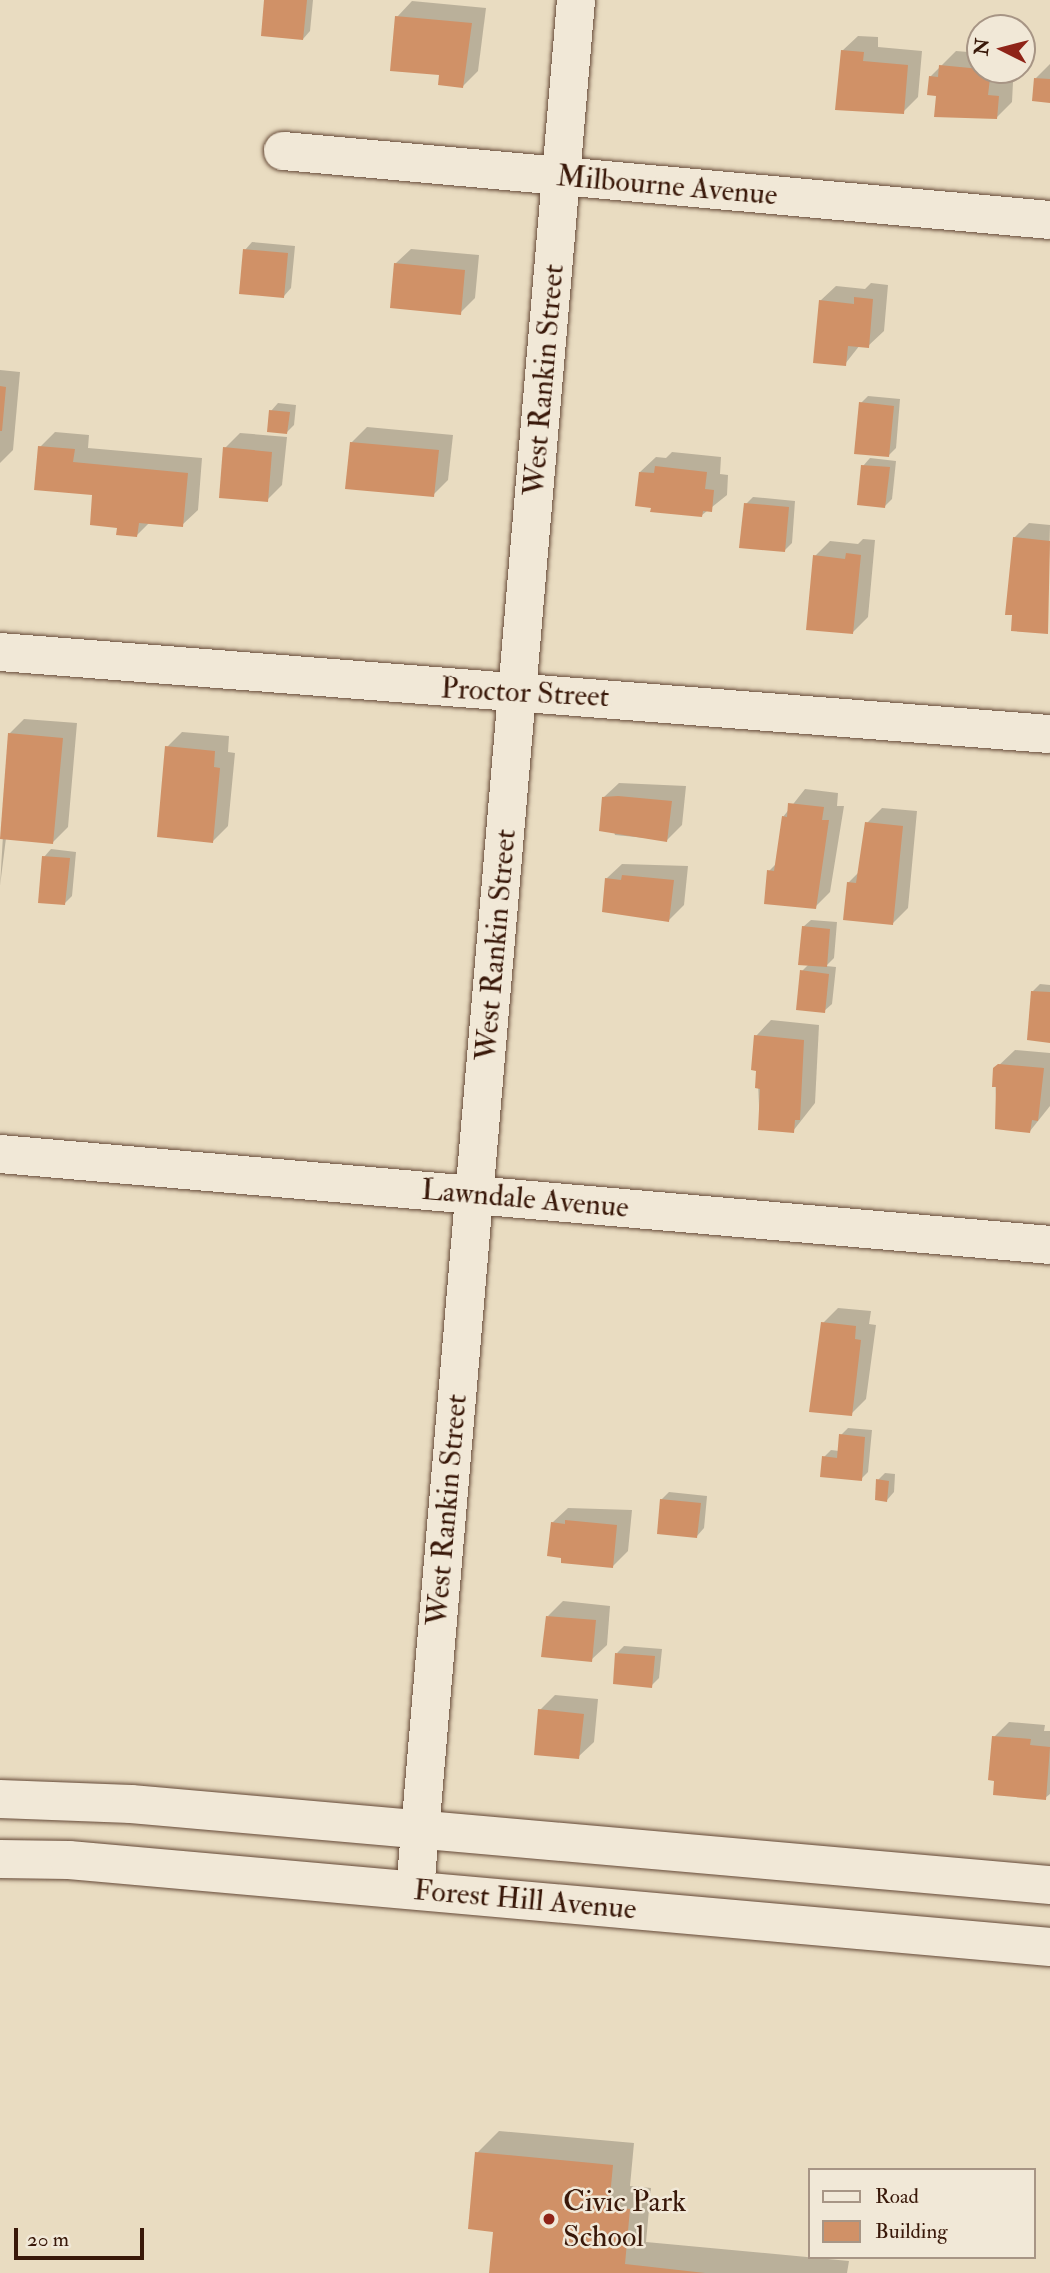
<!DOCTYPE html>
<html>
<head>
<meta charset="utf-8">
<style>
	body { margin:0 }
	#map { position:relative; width:1050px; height:2273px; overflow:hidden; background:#e9dcc1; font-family:"IM FELL Double Pica",serif }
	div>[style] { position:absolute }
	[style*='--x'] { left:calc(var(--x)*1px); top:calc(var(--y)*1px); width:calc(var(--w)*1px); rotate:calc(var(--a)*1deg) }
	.shadow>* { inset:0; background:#0003 }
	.building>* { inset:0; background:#d09167 }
	.roads { filter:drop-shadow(0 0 2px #654937) drop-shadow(0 0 2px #654937) }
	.minor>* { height:38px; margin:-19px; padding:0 19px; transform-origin:19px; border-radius:19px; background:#f1e8d7 }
	.dots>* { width:19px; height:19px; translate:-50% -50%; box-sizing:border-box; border:4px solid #f1e8d7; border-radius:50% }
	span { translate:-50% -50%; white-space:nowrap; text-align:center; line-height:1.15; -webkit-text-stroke:5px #f1e8d7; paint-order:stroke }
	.street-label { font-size:30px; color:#391809 }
	.poi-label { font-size:30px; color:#391809 }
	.left { translate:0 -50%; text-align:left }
	.legend { position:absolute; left:808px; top:2168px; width:228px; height:91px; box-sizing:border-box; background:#f1e8d7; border:2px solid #a79585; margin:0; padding:9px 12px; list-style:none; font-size:21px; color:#391809 }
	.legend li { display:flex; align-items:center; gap:14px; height:35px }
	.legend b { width:35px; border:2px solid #a79585 }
	.north { position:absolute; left:966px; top:14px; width:70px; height:70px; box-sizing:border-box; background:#f1e8d7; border:2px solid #a79585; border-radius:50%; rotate:276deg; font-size:19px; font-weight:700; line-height:28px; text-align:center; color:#391809 }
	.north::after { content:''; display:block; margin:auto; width:24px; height:32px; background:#8f2418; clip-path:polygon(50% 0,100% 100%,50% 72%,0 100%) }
	.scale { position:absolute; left:14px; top:2228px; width:130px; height:32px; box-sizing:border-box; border:4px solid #391809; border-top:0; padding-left:9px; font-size:21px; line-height:24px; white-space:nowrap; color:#391809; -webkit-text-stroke:5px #f1e8d7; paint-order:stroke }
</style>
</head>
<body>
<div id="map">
	<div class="shadow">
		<i style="clip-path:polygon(266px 0,313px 0,310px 31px,303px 39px)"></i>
		<i style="clip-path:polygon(412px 1px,486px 8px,478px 71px,463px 86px,441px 74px,397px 17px)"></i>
		<i style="clip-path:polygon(858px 36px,878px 37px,878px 47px,922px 51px,918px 97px,903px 112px,842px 51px)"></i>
		<i style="clip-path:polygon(956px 51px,980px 53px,980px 70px,1004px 70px,1003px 80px,1013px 82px,1012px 102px,997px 117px,938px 95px,930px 77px)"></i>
		<i style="clip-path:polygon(1050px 64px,1050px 102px,1036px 78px)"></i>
		<i style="clip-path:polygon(252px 242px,295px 246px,291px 288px,284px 296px,245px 250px)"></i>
		<i style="clip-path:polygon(411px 249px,479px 255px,475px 298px,460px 313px,395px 264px)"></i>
		<i style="clip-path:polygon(871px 283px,888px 285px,884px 331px,868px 346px,860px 345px,845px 364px,820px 301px,836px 286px,865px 289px)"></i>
		<i style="clip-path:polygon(0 370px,20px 372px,13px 450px,0 463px)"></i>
		<i style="clip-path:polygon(868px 396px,900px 399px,896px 448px,889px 455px,861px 403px)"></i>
		<i style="clip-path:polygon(278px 403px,296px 405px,294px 425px,287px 432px,271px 411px)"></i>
		<i style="clip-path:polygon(367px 427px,453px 435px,448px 480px,433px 495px,351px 443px)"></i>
		<i style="clip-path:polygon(55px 432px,89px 435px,88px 448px,202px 458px,198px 510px,182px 525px,150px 522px,137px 535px,119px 526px,94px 494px,40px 447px)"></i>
		<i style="clip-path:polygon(240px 433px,287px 437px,282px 485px,267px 500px,225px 448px)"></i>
		<i style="clip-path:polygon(672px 452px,721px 457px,720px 474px,728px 475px,727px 495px,702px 515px,653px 506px,640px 472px,656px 457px,666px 458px)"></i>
		<i style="clip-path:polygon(870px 458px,896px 461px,892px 499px,885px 506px,863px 466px)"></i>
		<i style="clip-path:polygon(753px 497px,795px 501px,792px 543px,784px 551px,746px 504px)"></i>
		<i style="clip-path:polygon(1029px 523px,1050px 525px,1047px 633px,1014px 538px)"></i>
		<i style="clip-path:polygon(863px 539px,875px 540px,868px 617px,853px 632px,815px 556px,830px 541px,858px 544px)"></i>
		<i style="clip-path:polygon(24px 719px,77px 723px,68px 827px,53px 842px,6px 838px,0 886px,9px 734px)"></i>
		<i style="clip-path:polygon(182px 732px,229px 736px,228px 752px,235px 753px,228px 826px,213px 841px,167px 747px)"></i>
		<i style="clip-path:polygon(619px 783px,686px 786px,682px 825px,667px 840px,615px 835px,603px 798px)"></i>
		<i style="clip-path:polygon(805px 789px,838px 793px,837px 806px,844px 806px,830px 892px,815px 907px,769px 871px,777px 863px,783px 817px)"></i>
		<i style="clip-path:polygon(882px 808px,917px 811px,908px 908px,893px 923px,848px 883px,859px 872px,867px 823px)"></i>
		<i style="clip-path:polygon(51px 849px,76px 852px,72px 896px,64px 904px,44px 857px)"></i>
		<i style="clip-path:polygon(622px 864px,688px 866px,684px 905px,669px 920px,606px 879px)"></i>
		<i style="clip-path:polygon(811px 920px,837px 922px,834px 958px,826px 966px,836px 967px,832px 1004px,824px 1011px,802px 971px,809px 964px,803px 927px)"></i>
		<i style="clip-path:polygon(1040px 984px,1050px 985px,1050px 1041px,1033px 991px)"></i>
		<i style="clip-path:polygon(771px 1020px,819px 1025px,815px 1103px,793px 1131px,760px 1128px,756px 1036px)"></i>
		<i style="clip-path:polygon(1015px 1050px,1050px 1053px,1050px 1106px,1030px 1131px,997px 1128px,995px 1069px)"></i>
		<i style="clip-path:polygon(838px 1308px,871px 1311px,869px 1324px,876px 1325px,866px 1399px,851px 1414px,823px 1323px)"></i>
		<i style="clip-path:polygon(848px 1428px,872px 1430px,868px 1472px,861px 1479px,824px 1457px,831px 1450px,839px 1451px,841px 1435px)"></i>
		<i style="clip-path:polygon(885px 1473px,895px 1474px,894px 1492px,887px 1500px,878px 1480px)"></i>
		<i style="clip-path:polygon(669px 1492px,707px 1496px,704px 1528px,697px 1536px,661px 1500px)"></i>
		<i style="clip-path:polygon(568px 1508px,632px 1510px,628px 1551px,613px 1566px,563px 1556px,552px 1523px)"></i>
		<i style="clip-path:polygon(563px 1601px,610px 1606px,607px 1645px,591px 1660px,548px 1616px)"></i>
		<i style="clip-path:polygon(624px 1646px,662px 1649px,659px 1678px,651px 1686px,617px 1653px)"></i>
		<i style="clip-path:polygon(555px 1695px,598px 1699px,594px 1742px,578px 1757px,540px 1710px)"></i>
		<i style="clip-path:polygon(1009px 1722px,1045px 1725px,1044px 1731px,1050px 1731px,1050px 1794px,1045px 1798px,994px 1737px)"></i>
		<i style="clip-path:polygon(499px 2131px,634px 2143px,630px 2186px,651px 2188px,646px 2242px,849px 2261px,847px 2273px,491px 2273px,494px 2230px,477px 2153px)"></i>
	</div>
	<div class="building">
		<i style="clip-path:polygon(264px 0,307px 0,303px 40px,261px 36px)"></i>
		<i style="clip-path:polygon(395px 16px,472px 23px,463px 88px,438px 85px,439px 75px,390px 71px)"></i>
		<i style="clip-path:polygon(841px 50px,864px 52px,863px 61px,908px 65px,904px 114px,835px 110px)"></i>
		<i style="clip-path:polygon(939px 65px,991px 70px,988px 95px,999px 96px,997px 119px,934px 117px,936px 96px,927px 95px,929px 76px,938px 77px)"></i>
		<i style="clip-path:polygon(1034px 78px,1050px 79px,1050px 103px,1032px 101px)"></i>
		<i style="clip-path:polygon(243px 249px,288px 253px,284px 298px,239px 294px)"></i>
		<i style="clip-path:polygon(394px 263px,465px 270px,461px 315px,390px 308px)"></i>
		<i style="clip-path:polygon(854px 297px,873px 299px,869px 348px,848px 346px,846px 366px,813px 363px,819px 300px,854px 304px)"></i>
		<i style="clip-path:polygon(0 386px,6px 387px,2px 431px,0 431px)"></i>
		<i style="clip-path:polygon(859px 402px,894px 406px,889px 457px,854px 454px)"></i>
		<i style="clip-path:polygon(269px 410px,290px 412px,287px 434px,267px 432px)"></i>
		<i style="clip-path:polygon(350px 442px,439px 450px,434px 497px,345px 489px)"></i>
		<i style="clip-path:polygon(38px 446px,75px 449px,73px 462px,188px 473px,183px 527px,139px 523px,137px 537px,116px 535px,117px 528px,90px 525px,92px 495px,34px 490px)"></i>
		<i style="clip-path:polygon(223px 447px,272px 452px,268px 502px,219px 498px)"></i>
		<i style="clip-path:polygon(861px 465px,890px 467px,885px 508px,857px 505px)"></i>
		<i style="clip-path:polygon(655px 466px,707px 472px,705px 489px,714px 490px,712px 512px,703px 511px,702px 517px,650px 512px,651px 508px,635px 506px,639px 472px,654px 473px)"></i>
		<i style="clip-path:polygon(744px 503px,789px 507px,785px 552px,739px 548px)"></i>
		<i style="clip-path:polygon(1013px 537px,1050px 541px,1048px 634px,1011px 631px,1012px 615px,1005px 615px)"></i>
		<i style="clip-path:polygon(846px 553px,861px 555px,853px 634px,806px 630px,813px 555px,845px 559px)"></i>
		<i style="clip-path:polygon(8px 733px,63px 738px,53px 844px,0 839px)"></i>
		<i style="clip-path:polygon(165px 746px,215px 751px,214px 767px,220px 768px,213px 843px,157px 837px)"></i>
		<i style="clip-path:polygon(618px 796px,672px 801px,667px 842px,599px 831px,602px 797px)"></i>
		<i style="clip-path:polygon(788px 803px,824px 807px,822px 820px,829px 820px,816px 909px,764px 904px,767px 870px,774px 871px,782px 816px,787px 817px)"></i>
		<i style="clip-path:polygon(865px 822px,903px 826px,893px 925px,843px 920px,847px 882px,856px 883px)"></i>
		<i style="clip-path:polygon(42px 856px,70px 858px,65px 905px,38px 903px)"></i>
		<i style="clip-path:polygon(622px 875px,674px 880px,669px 922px,602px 912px,605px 878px,621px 880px)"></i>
		<i style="clip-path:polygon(802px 926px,830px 929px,827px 967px,798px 965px)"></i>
		<i style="clip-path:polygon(800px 970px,829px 974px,825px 1013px,796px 1010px)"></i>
		<i style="clip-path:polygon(1031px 991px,1050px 992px,1050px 1043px,1027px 1040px)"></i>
		<i style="clip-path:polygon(754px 1035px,804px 1040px,800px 1120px,795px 1120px,794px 1133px,758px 1130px,760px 1089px,755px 1088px,756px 1071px,751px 1070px)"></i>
		<i style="clip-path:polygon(998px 1064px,1044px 1068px,1038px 1121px,1032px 1120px,1030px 1133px,995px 1129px,996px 1087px,992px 1087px,993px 1068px)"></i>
		<i style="clip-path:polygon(821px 1322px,856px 1326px,855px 1339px,861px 1340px,852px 1416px,809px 1412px)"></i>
		<i style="clip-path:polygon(839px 1434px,865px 1437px,862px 1481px,820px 1477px,822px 1456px,837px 1458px)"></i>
		<i style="clip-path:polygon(876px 1479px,889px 1481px,887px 1502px,875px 1500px)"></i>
		<i style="clip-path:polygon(660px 1499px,701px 1503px,697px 1538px,657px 1534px)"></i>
		<i style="clip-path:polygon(565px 1520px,617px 1525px,613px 1568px,561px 1563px,561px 1558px,547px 1556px,551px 1522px,565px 1524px)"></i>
		<i style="clip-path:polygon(546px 1616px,596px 1620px,592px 1662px,541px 1657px)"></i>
		<i style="clip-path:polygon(615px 1653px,655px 1656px,652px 1688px,613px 1684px)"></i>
		<i style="clip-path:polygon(538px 1709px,584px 1714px,579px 1759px,534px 1755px)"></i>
		<i style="clip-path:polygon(992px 1736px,1031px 1739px,1030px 1745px,1050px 1747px,1046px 1800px,993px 1795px,994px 1781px,988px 1780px)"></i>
		<i style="clip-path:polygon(475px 2152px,613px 2165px,609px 2207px,630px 2209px,625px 2264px,705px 2273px,489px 2273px,493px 2232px,468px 2229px)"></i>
	</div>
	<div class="roads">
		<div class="minor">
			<i style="--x:283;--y:151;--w:770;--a:5.14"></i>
			<i style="--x:0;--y:652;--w:1053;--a:4.47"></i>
			<i style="--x:0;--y:1154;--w:1054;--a:4.95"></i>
			<i style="--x:0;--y:1799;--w:131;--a:2.2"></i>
			<i style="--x:131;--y:1804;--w:923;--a:5.04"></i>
			<i style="--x:0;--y:1859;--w:69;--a:0.8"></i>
			<i style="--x:69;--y:1860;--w:985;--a:5.07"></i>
			<i style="--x:415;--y:1890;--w:1897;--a:-85.13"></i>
		</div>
	</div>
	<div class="dots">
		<i style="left:549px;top:2219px;background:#8f2418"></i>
	</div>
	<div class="street-label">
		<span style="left:667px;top:186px;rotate:5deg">Milbourne Avenue</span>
		<span style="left:544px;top:380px;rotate:-85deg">West Rankin Street</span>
		<span style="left:525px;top:693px;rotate:3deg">Proctor Street</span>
		<span style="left:496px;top:945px;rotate:-85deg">West Rankin Street</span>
		<span style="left:525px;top:1199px;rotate:5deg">Lawndale Avenue</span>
		<span style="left:447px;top:1510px;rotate:-85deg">West Rankin Street</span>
		<span style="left:525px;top:1900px;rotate:5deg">Forest Hill Avenue</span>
	</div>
	<div class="poi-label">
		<span class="left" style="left:563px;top:2219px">Civic Park<br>School</span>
	</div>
	<ul class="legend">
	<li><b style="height:9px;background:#f1e8d7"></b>Road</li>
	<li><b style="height:19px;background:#d09167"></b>Building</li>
	</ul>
	<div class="north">N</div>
	<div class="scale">20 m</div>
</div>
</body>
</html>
